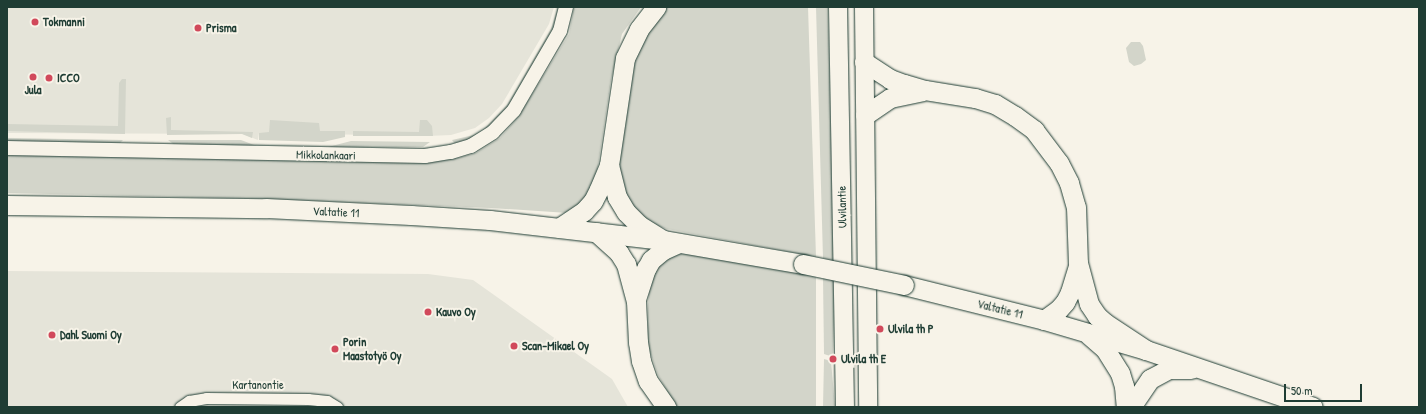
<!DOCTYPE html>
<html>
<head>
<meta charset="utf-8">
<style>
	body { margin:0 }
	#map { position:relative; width:1426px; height:414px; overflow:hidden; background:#f7f3e8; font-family:"Patrick Hand",sans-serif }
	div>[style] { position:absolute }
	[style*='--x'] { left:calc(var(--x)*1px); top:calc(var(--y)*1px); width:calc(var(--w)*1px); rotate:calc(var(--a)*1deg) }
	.built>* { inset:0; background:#e5e4d9 }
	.green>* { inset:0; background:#d3d5ca }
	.roads { filter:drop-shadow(0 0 1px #1f3d34) drop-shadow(0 0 1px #1f3d34) }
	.minor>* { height:11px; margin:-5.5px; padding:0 5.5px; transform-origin:5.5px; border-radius:5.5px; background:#f7f3e8 }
	.tertiary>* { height:14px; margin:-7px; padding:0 7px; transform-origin:7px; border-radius:7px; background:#f7f3e8 }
	.primary>* { height:18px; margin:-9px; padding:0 9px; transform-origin:9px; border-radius:9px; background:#f7f3e8 }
	.trunk>* { height:19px; margin:-9.5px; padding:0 9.5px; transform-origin:9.5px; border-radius:9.5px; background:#f7f3e8 }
	.bridges { filter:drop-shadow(0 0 1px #1f3d34) drop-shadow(0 0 1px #1f3d34) }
	.trunk-bridge>* { height:19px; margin:-9.5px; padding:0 9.5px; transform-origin:9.5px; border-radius:9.5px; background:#f7f3e8 }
	.dots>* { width:11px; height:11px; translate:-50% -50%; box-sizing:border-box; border:2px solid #f7f3e8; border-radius:50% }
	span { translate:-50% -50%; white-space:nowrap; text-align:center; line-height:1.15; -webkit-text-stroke:4px #f7f3e8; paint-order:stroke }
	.poi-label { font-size:12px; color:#1f3d34; font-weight:700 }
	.left { translate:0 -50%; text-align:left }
	.street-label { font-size:12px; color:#1f3d34 }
	.frame { position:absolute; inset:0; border:8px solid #1f3d34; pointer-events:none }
	.scale { position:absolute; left:1284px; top:384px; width:78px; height:18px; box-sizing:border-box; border:2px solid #1f3d34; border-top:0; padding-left:5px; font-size:12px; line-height:14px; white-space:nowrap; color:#1f3d34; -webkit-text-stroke:3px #f7f3e8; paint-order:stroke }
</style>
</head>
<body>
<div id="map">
	<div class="built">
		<i style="clip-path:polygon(7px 7px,554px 7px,549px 24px,502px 104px,489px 118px,475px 128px,451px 135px,428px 136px,259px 133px,258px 140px,243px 134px,7px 133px)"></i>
		<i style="clip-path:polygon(7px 271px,428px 274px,473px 280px,612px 379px,628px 407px,7px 407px)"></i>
	</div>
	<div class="green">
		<i style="clip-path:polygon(558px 7px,562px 7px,560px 18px,510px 107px,487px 133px,457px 146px,452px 140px,474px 135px,483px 130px,507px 105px,551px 29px)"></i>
		<i style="clip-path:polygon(574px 7px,641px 7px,622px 34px,611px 80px,596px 179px,588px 198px,568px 213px,491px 208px,267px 199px,7px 193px,7px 154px,436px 160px,458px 158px,476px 153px,500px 138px,518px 117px,569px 34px)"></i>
		<i style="clip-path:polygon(665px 7px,808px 7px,816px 257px,667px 229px,648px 222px,634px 210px,623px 193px,618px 168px,633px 61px,657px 16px)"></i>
		<i style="clip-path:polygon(816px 7px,828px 7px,835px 262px,823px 258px)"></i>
		<i style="clip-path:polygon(1131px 42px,1140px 42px,1143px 46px,1146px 60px,1141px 64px,1134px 66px,1129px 62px,1126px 48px)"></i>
		<i style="clip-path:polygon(122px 79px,126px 79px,125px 134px,7px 131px,7px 124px,118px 126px,119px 83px)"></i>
		<i style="clip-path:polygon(171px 117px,171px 130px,253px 132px,252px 138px,242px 134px,167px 135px,166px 118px)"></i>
		<i style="clip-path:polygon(270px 120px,319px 123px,320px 131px,345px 131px,345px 137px,323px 142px,259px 140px,259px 133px,269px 132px)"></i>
		<i style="clip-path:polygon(420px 120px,427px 120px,432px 126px,433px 136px,353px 136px,353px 131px,419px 132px)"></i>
		<i style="clip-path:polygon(7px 138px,123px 140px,118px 145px,7px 144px)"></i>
		<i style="clip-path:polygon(168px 140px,241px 140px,257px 146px,176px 146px)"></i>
		<i style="clip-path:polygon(351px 141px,430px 142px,423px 147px,328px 147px)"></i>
		<i style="clip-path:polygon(688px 252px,816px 275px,816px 407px,678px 407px,676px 406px,658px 375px,648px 346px,648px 304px,650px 279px,655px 264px,668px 255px)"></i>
		<i style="clip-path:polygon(823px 278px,835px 280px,833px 357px,824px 354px)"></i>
		<i style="clip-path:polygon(824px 359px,831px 361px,835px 407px,823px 407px)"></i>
	</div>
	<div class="roads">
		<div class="minor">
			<i style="--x:180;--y:407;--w:11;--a:-34"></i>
			<i style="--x:189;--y:401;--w:17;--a:-10"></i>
			<i style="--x:206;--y:398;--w:102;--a:0.6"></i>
			<i style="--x:308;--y:399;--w:19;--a:6"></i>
			<i style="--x:327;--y:401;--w:12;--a:31"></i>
		</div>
		<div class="tertiary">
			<i style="--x:7;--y:148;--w:418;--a:1.1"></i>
			<i style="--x:425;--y:156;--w:26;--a:-9"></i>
			<i style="--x:451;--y:152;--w:21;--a:-17"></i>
			<i style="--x:471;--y:146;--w:26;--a:-32"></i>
			<i style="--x:493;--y:132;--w:30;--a:-46"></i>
			<i style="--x:514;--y:110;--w:91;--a:-59.8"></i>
			<i style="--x:560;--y:31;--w:25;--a:-76"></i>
		</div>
		<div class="primary">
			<i style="--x:838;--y:7;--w:400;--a:89"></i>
			<i style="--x:864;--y:7;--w:400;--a:89.4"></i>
		</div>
		<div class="trunk">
			<i style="--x:864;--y:62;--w:31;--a:33"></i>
			<i style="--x:890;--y:79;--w:15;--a:20"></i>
			<i style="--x:904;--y:84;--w:22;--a:16"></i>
			<i style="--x:925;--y:90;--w:51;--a:9.1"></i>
			<i style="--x:975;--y:98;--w:21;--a:17"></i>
			<i style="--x:995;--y:104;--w:23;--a:31"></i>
			<i style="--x:1015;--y:116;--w:24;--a:36"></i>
			<i style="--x:1034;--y:130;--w:41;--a:52.9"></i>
			<i style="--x:1059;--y:163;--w:22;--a:63"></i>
			<i style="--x:1069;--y:183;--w:25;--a:74"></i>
			<i style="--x:1076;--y:207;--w:56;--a:88"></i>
			<i style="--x:1078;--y:263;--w:42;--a:75"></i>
			<i style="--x:1089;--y:304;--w:14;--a:56"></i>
			<i style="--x:1097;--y:316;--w:11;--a:41"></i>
			<i style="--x:1105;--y:323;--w:49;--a:33.4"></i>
			<i style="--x:865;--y:115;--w:30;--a:-34"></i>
			<i style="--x:890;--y:98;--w:33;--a:-12"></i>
			<i style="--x:609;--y:165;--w:33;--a:76"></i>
			<i style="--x:617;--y:197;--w:17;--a:59"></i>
			<i style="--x:626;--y:212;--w:18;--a:45"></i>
			<i style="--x:639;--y:225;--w:28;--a:32"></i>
			<i style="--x:663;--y:240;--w:142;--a:9.7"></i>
			<i style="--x:7;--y:205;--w:259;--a:0.7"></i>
			<i style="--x:266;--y:208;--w:145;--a:2.8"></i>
			<i style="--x:411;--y:215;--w:79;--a:3.6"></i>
			<i style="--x:490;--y:220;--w:174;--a:6.6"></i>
			<i style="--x:559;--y:228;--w:30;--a:-34"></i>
			<i style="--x:584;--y:211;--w:13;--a:-48"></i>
			<i style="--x:593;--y:201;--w:13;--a:-63"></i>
			<i style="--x:599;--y:189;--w:26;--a:-67"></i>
			<i style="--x:609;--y:165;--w:108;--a:-81.5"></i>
			<i style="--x:625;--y:58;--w:32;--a:-64"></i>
			<i style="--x:639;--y:29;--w:28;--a:-52"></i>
			<i style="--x:596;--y:232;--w:31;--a:42"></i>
			<i style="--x:619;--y:253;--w:13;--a:58"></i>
			<i style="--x:626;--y:264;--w:38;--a:75"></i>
			<i style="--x:636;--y:301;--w:41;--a:87.2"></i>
			<i style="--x:638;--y:342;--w:19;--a:81"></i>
			<i style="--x:641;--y:361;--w:21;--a:71"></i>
			<i style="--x:648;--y:381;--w:32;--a:55"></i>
			<i style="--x:904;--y:285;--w:144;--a:14"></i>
			<i style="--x:1044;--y:320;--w:106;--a:16.4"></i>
			<i style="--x:1146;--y:350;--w:176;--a:18.8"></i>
			<i style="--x:636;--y:299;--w:32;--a:-72"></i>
			<i style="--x:646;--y:269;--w:10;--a:-61"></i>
			<i style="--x:651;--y:260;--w:16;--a:-40"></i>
			<i style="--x:663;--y:250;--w:17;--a:-24"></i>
			<i style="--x:1044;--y:320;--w:17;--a:-36"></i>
			<i style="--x:1058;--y:310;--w:11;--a:-49"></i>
			<i style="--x:1065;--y:302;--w:11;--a:-63"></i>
			<i style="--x:1070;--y:292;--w:27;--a:-73"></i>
			<i style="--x:1089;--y:335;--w:21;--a:41"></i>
			<i style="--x:1105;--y:349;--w:28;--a:58"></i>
			<i style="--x:1120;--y:373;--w:14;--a:73"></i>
			<i style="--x:1124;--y:386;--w:21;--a:85"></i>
			<i style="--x:1131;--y:407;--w:34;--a:-56"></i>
			<i style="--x:1150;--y:379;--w:21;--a:-28"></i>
			<i style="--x:1169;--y:369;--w:22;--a:0"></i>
		</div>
	</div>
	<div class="bridges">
		<div class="trunk-bridge">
			<i style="--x:803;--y:264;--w:103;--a:11.7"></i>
		</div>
	</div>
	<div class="dots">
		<i style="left:35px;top:22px;background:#d1495b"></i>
		<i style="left:198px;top:28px;background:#d1495b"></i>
		<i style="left:33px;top:77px;background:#d1495b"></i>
		<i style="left:49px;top:78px;background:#d1495b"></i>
		<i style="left:428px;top:312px;background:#d1495b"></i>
		<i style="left:880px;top:329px;background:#d1495b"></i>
		<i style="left:52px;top:335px;background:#d1495b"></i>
		<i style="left:514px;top:346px;background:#d1495b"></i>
		<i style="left:335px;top:349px;background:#d1495b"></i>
		<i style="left:833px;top:359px;background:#d1495b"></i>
	</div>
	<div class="poi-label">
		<span class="left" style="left:43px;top:22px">Tokmanni</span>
		<span class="left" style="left:206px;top:28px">Prisma</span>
		<span class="left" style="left:57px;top:78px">ICCO</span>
		<span style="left:33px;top:90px">Jula</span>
		<span class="left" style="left:436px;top:312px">Kauvo Oy</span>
		<span class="left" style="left:888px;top:329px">Ulvila th P</span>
		<span class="left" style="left:60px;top:335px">Dahl Suomi Oy</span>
		<span class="left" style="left:343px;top:349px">Porin<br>Maastotyö Oy</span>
		<span class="left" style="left:522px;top:346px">Scan-Mikael Oy</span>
		<span class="left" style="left:841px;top:359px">Ulvila th E</span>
	</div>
	<div class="street-label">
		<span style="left:326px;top:155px;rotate:1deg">Mikkolankaari</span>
		<span style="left:842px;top:207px;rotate:-91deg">Ulvilantie</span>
		<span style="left:336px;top:212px;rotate:3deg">Valtatie 11</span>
		<span style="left:1000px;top:309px;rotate:14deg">Valtatie 11</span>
		<span style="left:258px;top:385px">Kartanontie</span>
	</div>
	<div class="frame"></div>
	<div class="scale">50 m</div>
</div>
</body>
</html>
